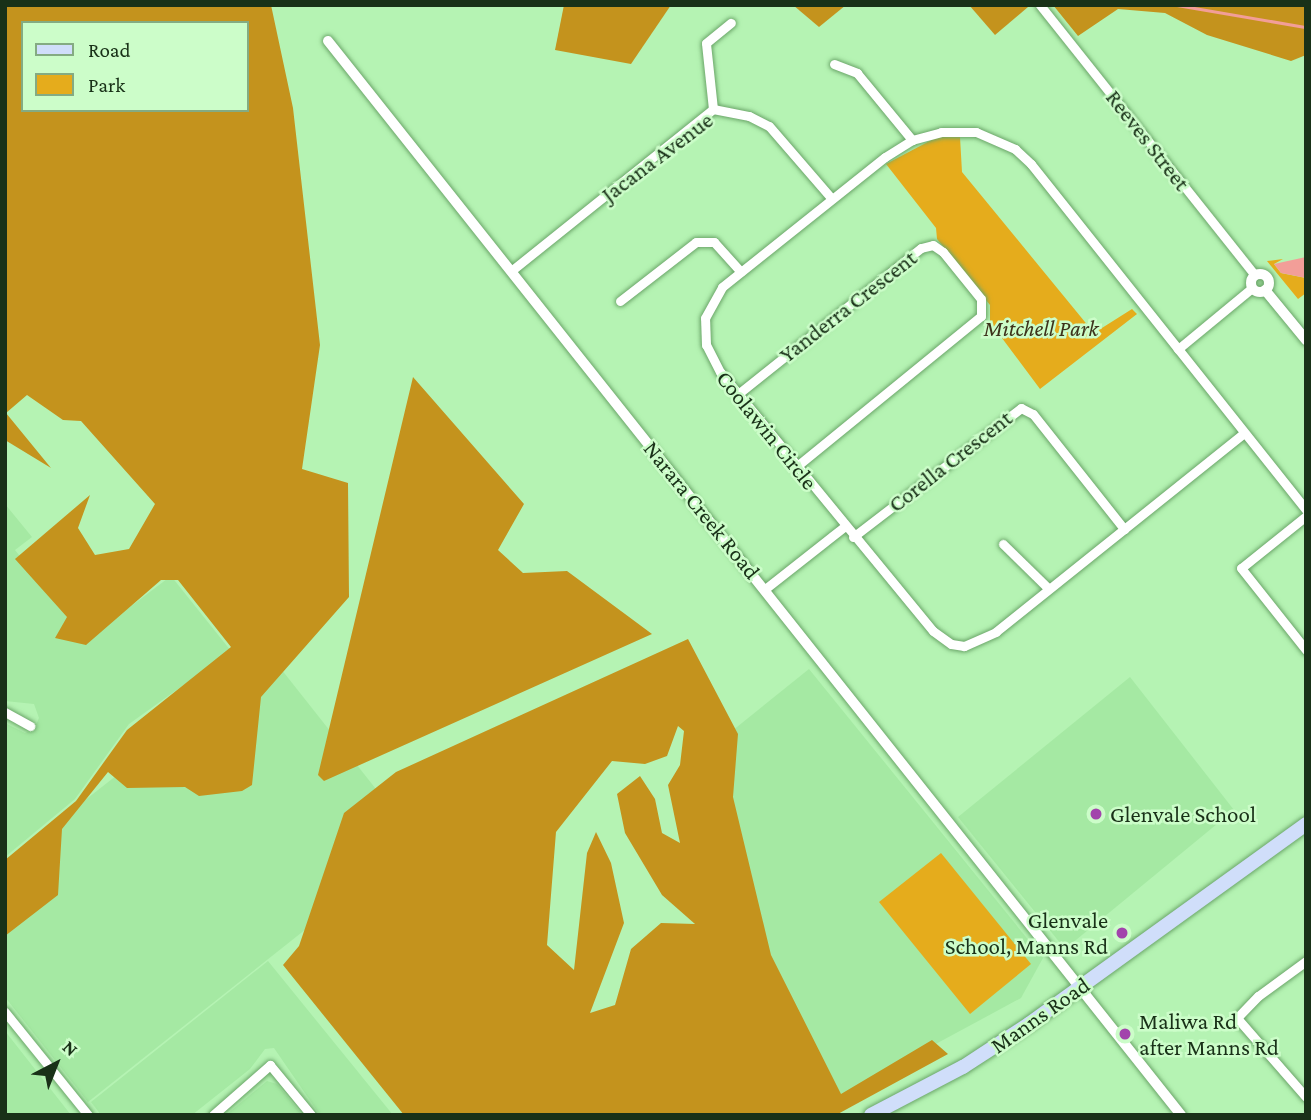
<!DOCTYPE html>
<html>
<head>
<meta charset="utf-8">
<style>
	body { margin:0 }
	#map { position:relative; width:1311px; height:1120px; overflow:hidden; background:#b5f3b3; font-family:"Crimson Pro",serif }
	div>[style] { position:absolute }
	[style*='--x'] { left:calc(var(--x)*1px); top:calc(var(--y)*1px); width:calc(var(--w)*1px); rotate:calc(var(--a)*1deg) }
	.built>* { inset:0; background:#a5e9a3 }
	.green>* { inset:0; background:#e5ac1c }
	.forest>* { inset:0; background:#c4931d }
	.water>* { inset:0; background:#f29e98 }
	.stream>* { height:2.5px; margin:-1.25px; padding:0 1.25px; transform-origin:1.25px; border-radius:1.25px; background:#f29e98 }
	.roads { filter:drop-shadow(0 0 2px #6ba669) drop-shadow(0 0 2px #6ba669) }
	.minor>* { height:9px; margin:-4.5px; padding:0 4.5px; transform-origin:4.5px; border-radius:4.5px; background:#fff }
	.tertiary>* { height:10px; margin:-5px; padding:0 5px; transform-origin:5px; border-radius:5px; background:#fff }
	.tertiary>.ring { margin:-5px; padding:0; box-sizing:content-box; background:none; border:10px solid #fff; border-radius:50% }
	.primary>* { height:14px; margin:-7px; padding:0 7px; transform-origin:7px; border-radius:7px; background:#d0defa }
	.dots>* { width:19px; height:19px; translate:-50% -50%; box-sizing:border-box; border:4px solid #ccfdc9; border-radius:50% }
	span { translate:-50% -50%; white-space:nowrap; text-align:center; line-height:1.15; -webkit-text-stroke:5px #ccfdc9; paint-order:stroke }
	.street-label { font-size:23px; color:#193118 }
	.park-label { font-size:23px; color:#3d321b; font-style:italic }
	.poi-label { font-size:23px; color:#193118 }
	.left { translate:0 -50%; text-align:left }
	.right { translate:-100% -50%; text-align:right }
	.frame { position:absolute; inset:0; border:7px solid #193118; pointer-events:none }
	.legend { position:absolute; left:21px; top:21px; width:228px; height:91px; box-sizing:border-box; background:#ccfdc9; border:2px solid #84ab82; margin:0; padding:9px 12px; list-style:none; font-size:21px; color:#193118 }
	.legend li { display:flex; align-items:center; gap:14px; height:35px }
	.legend b { width:35px; border:2px solid #84ab82 }
	.north { position:absolute; left:21px; top:1029px; width:70px; height:70px; -webkit-text-stroke:5px #ccfdc9; paint-order:stroke; rotate:42deg; font-size:19px; font-weight:700; line-height:28px; text-align:center; color:#193118 }
	.north::after { content:''; display:block; margin:auto; width:24px; height:32px; background:#193118; clip-path:polygon(50% 0,100% 100%,50% 72%,0 100%) }
</style>
</head>
<body>
<div id="map">
	<div class="built">
		<i style="clip-path:polygon(5px 504px,32px 537px,15px 550px,86px 640px,171px 576px,231px 651px,129px 724px,75px 799px,5px 857px,5px 723px,25px 733px,34px 729px,39px 718px,34px 704px,5px 701px)"></i>
		<i style="clip-path:polygon(270px 655px,417px 841px,88px 1102px,5px 997px,5px 863px)"></i>
		<i style="clip-path:polygon(809px 669px,1043px 958px,1021px 998px,841px 1095px,671px 780px)"></i>
		<i style="clip-path:polygon(1130px 677px,1234px 810px,1065px 949px,958px 817px)"></i>
		<i style="clip-path:polygon(268px 961px,393px 1115px,320px 1115px,274px 1048px,265px 1049px,250px 1069px,192px 1115px,101px 1115px,91px 1102px)"></i>
		<i style="clip-path:polygon(5px 1031px,71px 1115px,5px 1115px)"></i>
		<i style="clip-path:polygon(267px 1081px,277px 1084px,302px 1115px,226px 1115px)"></i>
	</div>
	<div class="green">
		<i style="clip-path:polygon(941px 135px,960px 137px,962px 172px,1094px 333px,1132px 309px,1137px 314px,1040px 389px,990px 322px,990px 305px,937px 239px,936px 228px,886px 164px)"></i>
		<i style="clip-path:polygon(1283px 259px,1274px 264px,1281px 273px,1306px 278px,1306px 293px,1298px 299px,1267px 261px)"></i>
		<i style="clip-path:polygon(941px 853px,1031px 964px,970px 1014px,879px 902px)"></i>
	</div>
	<div class="forest">
		<i style="clip-path:polygon(evenodd,5px 5px,271px 5px,293px 108px,320px 345px,302px 469px,348px 483px,349px 597px,261px 697px,252px 785px,242px 791px,199px 796px,185px 787px,127px 788px,108px 772px,62px 829px,58px 895px,5px 936px,5px 860px,76px 801px,127px 730px,231px 647px,178px 580px,161px 580px,86px 645px,55px 638px,67px 617px,15px 559px,90px 495px,78px 528px,95px 555px,129px 549px,155px 504px,81px 421px,63px 420px,27px 395px,6px 413px,51px 468px,5px 440px,5px 5px,23px 23px,247px 23px,247px 110px,23px 110px,23px 23px)"></i>
		<i style="clip-path:polygon(564px 5px,671px 5px,631px 64px,555px 50px)"></i>
		<i style="clip-path:polygon(793px 5px,846px 5px,819px 27px)"></i>
		<i style="clip-path:polygon(969px 5px,1026px 5px,1028px 7px,995px 35px)"></i>
		<i style="clip-path:polygon(1053px 5px,1306px 5px,1306px 55px,1291px 61px,1207px 35px,1165px 13px,1118px 9px,1078px 36px)"></i>
		<i style="clip-path:polygon(413px 377px,524px 504px,498px 550px,523px 573px,567px 571px,652px 634px,324px 781px,318px 775px)"></i>
		<i style="clip-path:polygon(evenodd,688px 639px,738px 734px,733px 797px,771px 955px,841px 1094px,932px 1040px,948px 1054px,836px 1115px,404px 1115px,283px 965px,299px 946px,344px 813px,396px 772px,688px 639px,678px 726px,684px 731px,680px 765px,668px 785px,680px 843px,662px 833px,655px 799px,640px 776px,617px 794px,625px 833px,662px 895px,695px 924px,661px 923px,631px 949px,615px 1005px,590px 1013px,624px 923px,611px 863px,596px 832px,587px 853px,574px 970px,547px 945px,556px 832px,612px 761px,645px 764px,667px 756px,678px 726px)"></i>
	</div>
	<div class="water">
		<i style="clip-path:polygon(1306px 257px,1306px 278px,1281px 273px,1274px 264px)"></i>
	</div>
	<div class="stream">
		<i style="--x:1177;--y:5;--w:131;--a:9.7"></i>
	</div>
	<div class="roads">
		<div class="minor">
			<i style="--x:1040;--y:5;--w:345;--a:51.5"></i>
			<i style="--x:834;--y:64;--w:25;--a:21"></i>
			<i style="--x:857;--y:73;--w:87;--a:50.6"></i>
			<i style="--x:713;--y:109;--w:66;--a:-96.1"></i>
			<i style="--x:706;--y:43;--w:32;--a:-39"></i>
			<i style="--x:511;--y:271;--w:259;--a:-38.7"></i>
			<i style="--x:713;--y:109;--w:37;--a:11"></i>
			<i style="--x:749;--y:116;--w:22;--a:27"></i>
			<i style="--x:769;--y:126;--w:96;--a:49.2"></i>
			<i style="--x:620;--y:301;--w:96;--a:-37.8"></i>
			<i style="--x:696;--y:242;--w:18;--a:0"></i>
			<i style="--x:714;--y:242;--w:40;--a:48"></i>
			<i style="--x:1178;--y:349;--w:96;--a:-39.5"></i>
			<i style="--x:738;--y:394;--w:234;--a:-38.6"></i>
			<i style="--x:921;--y:248;--w:12;--a:-14"></i>
			<i style="--x:933;--y:245;--w:12;--a:35"></i>
			<i style="--x:943;--y:252;--w:60;--a:51"></i>
			<i style="--x:981;--y:299;--w:17;--a:90"></i>
			<i style="--x:981;--y:316;--w:239;--a:140.8"></i>
			<i style="--x:1244;--y:433;--w:318;--a:141.3"></i>
			<i style="--x:996;--y:632;--w:35;--a:156"></i>
			<i style="--x:964;--y:646;--w:13;--a:-171"></i>
			<i style="--x:951;--y:644;--w:22;--a:-144"></i>
			<i style="--x:933;--y:631;--w:335;--a:-129.4"></i>
			<i style="--x:720;--y:372;--w:30;--a:-117"></i>
			<i style="--x:706;--y:345;--w:27;--a:-92"></i>
			<i style="--x:705;--y:318;--w:35;--a:-61"></i>
			<i style="--x:722;--y:287;--w:208;--a:-38.6"></i>
			<i style="--x:885;--y:157;--w:32;--a:-32"></i>
			<i style="--x:912;--y:140;--w:30;--a:-15"></i>
			<i style="--x:941;--y:132;--w:35;--a:0"></i>
			<i style="--x:976;--y:132;--w:43;--a:23.6"></i>
			<i style="--x:1015;--y:149;--w:22;--a:43"></i>
			<i style="--x:1031;--y:164;--w:442;--a:51.5"></i>
			<i style="--x:1306;--y:516;--w:83;--a:141.3"></i>
			<i style="--x:1241;--y:568;--w:105;--a:51.6"></i>
			<i style="--x:853;--y:537;--w:212;--a:-37.5"></i>
			<i style="--x:1021;--y:408;--w:13;--a:27"></i>
			<i style="--x:1033;--y:414;--w:147;--a:51.6"></i>
			<i style="--x:1003;--y:544;--w:63;--a:44.4"></i>
			<i style="--x:765;--y:589;--w:102;--a:-38.2"></i>
			<i style="--x:5;--y:712;--w:29;--a:29"></i>
			<i style="--x:1306;--y:961;--w:59;--a:143.9"></i>
			<i style="--x:1258;--y:996;--w:30;--a:134"></i>
			<i style="--x:1237;--y:1018;--w:105;--a:48.9"></i>
			<i style="--x:5;--y:1012;--w:132;--a:51.1"></i>
			<i style="--x:213;--y:1115;--w:76;--a:-41.3"></i>
			<i style="--x:270;--y:1065;--w:65;--a:50.6"></i>
		</div>
		<div class="tertiary">
			<i style="--x:328;--y:41;--w:1372;--a:51.54"></i>
			<i class="ring" style="left:1251px;top:274px;width:8px;height:8px"></i>
			<i style="--x:1265;--y:290;--w:65;--a:50.6"></i>
		</div>
		<div class="primary">
			<i style="--x:871;--y:1115;--w:104;--a:-27.6"></i>
			<i style="--x:963;--y:1067;--w:79;--a:-33.1"></i>
			<i style="--x:1029;--y:1024;--w:342;--a:-35.8"></i>
		</div>
	</div>
	<div class="dots">
		<i style="left:1096px;top:814px;background:#a244ac"></i>
		<i style="left:1122px;top:933px;background:#a244ac"></i>
		<i style="left:1125px;top:1034px;background:#a244ac"></i>
	</div>
	<div class="street-label">
		<span style="left:1148px;top:140px;rotate:52deg">Reeves Street</span>
		<span style="left:657px;top:157px;rotate:-37deg">Jacana Avenue</span>
		<span style="left:848px;top:306px;rotate:-38deg">Yanderra Crescent</span>
		<span style="left:767px;top:430px;rotate:51deg">Coolawin Circle</span>
		<span style="left:950px;top:461px;rotate:-38deg">Corella Crescent</span>
		<span style="left:702px;top:510px;rotate:51deg">Narara Creek Road</span>
		<span style="left:1040px;top:1015px;rotate:-35deg">Manns Road</span>
	</div>
	<div class="park-label">
		<span style="left:1041px;top:328px">Mitchell Park</span>
	</div>
	<div class="poi-label">
		<span class="left" style="left:1110px;top:814px">Glenvale School</span>
		<span class="right" style="left:1108px;top:933px">Glenvale<br>School, Manns Rd</span>
		<span class="left" style="left:1139px;top:1034px">Maliwa Rd<br>after Manns Rd</span>
	</div>
	<div class="frame"></div>
	<ul class="legend">
	<li><b style="height:9px;background:#d0defa"></b>Road</li>
	<li><b style="height:19px;background:#e5ac1c"></b>Park</li>
	</ul>
	<div class="north">N</div>
</div>
</body>
</html>
